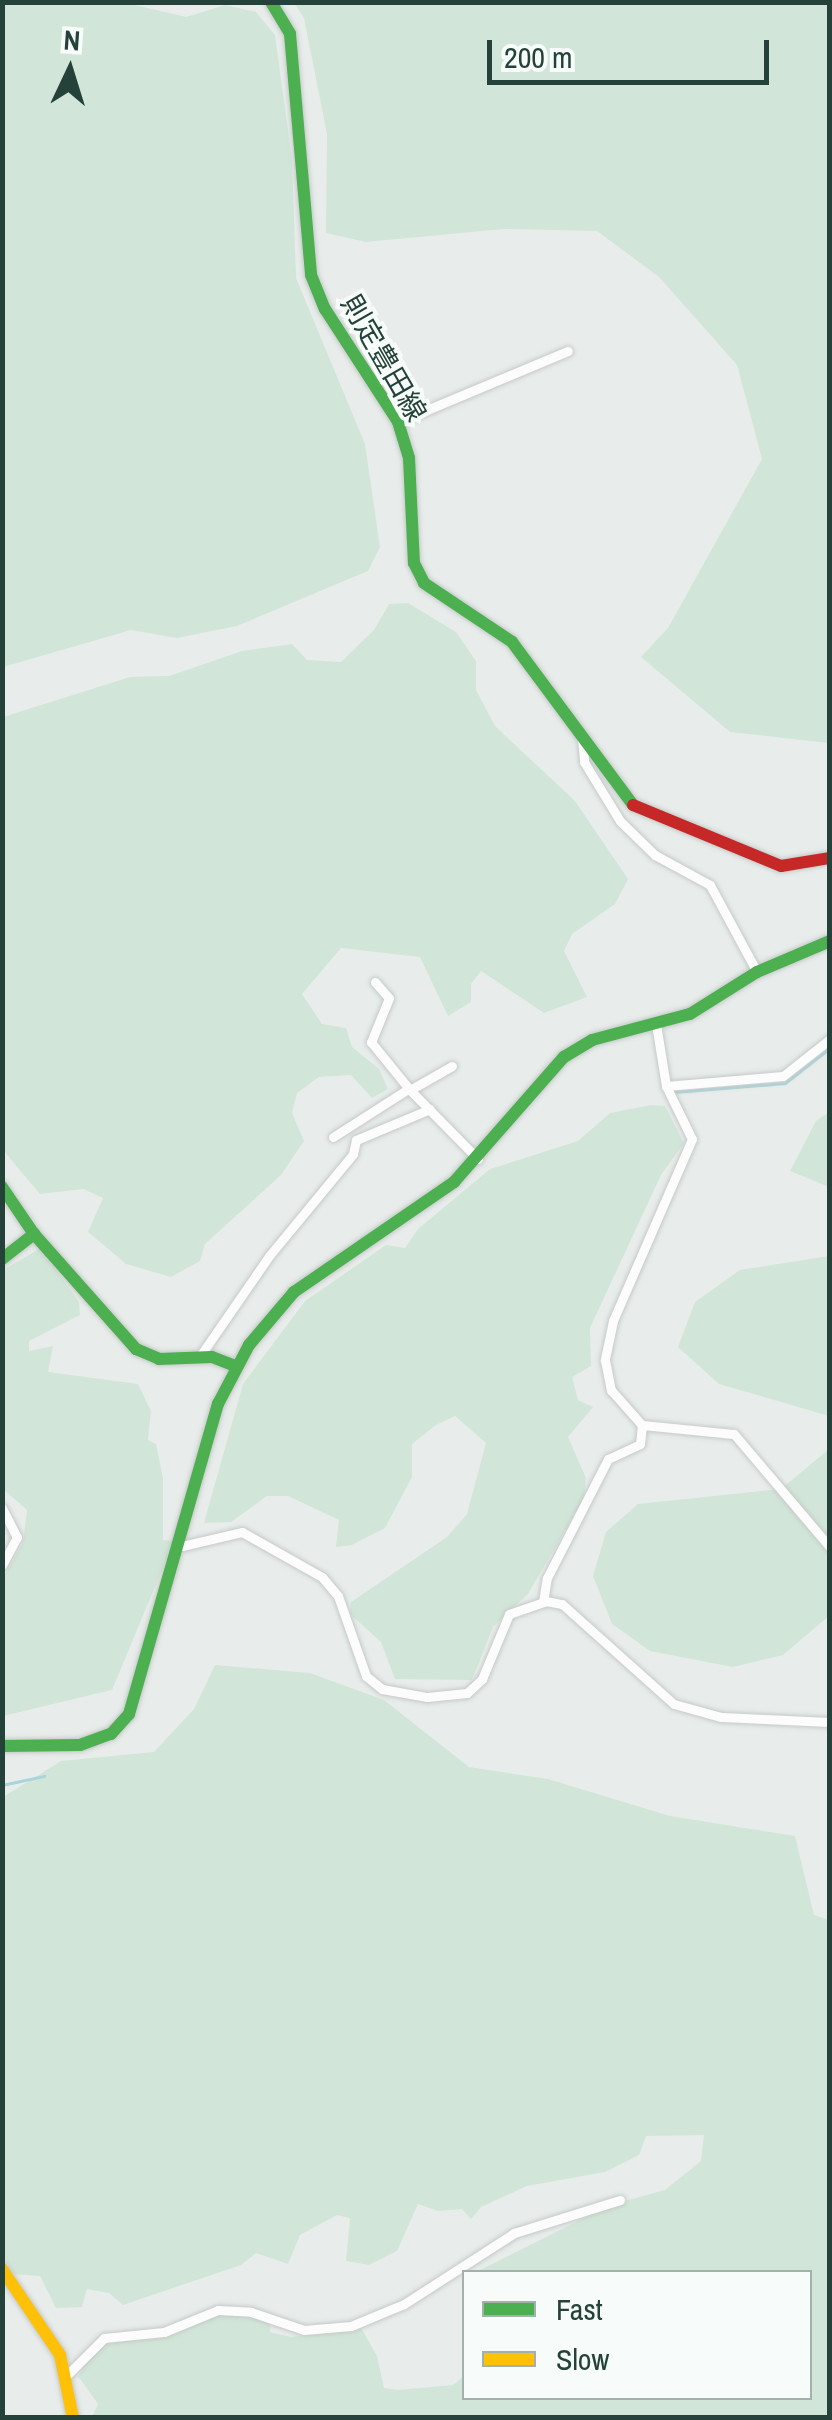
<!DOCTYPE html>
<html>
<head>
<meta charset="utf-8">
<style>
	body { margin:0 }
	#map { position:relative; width:832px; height:2420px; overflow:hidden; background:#e8edeb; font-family:"Archivo Narrow","Noto Sans JP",sans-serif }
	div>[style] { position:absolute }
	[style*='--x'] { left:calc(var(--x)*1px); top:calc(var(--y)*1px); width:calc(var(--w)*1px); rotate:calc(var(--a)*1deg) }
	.green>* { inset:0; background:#d1e6d8 }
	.stream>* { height:2.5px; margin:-1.25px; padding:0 1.25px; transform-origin:1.25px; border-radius:1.25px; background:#a9d4db }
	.roads { filter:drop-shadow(0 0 2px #c5cac8) drop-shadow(0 0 2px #c5cac8) }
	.street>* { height:9px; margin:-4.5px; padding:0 4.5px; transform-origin:4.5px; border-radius:4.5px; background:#fcfcfc }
	.fast>* { height:12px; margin:-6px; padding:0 6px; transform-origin:6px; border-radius:6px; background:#4caf50 }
	.slow>* { height:12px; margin:-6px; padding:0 6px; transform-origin:6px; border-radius:6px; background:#ffc107 }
	.jam>* { height:12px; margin:-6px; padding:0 6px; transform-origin:6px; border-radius:6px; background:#c62828 }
	span { translate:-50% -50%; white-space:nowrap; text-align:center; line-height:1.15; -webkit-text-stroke:8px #f7fbf9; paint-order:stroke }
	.street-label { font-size:28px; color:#24423a }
	.frame { position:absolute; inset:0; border:5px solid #24423a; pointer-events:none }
	.legend { position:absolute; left:462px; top:2270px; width:350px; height:130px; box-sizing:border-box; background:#f7fbf9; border:2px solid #a3b1ad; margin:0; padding:12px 18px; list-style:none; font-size:30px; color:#24423a }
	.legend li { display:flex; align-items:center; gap:20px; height:50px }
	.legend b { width:50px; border:2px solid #a3b1ad }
	.north { position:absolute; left:20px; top:20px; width:100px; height:100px; -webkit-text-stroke:8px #f7fbf9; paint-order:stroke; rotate:4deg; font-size:28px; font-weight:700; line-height:40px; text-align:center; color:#24423a }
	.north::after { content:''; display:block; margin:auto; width:35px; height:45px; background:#24423a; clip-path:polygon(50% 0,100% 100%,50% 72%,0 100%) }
	.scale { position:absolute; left:487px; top:40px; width:282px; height:45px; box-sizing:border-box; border:5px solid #24423a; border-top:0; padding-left:12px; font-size:30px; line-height:35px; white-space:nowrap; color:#24423a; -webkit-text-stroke:8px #f7fbf9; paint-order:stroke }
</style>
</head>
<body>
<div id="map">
	<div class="green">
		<i style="clip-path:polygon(3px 2px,126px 3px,186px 17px,225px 5px,256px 12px,275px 35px,292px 160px,296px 278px,365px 444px,380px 547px,368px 571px,237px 626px,177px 638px,131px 630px,3px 667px)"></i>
		<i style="clip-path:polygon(294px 3px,829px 3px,829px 743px,730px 732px,641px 657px,668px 628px,762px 459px,737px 365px,659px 277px,597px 231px,503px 229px,366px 242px,326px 233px,327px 134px,304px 18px)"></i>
		<i style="clip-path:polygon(408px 603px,456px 632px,476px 661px,476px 690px,495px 726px,575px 801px,628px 879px,615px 904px,572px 934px,564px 951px,587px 997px,544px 1013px,481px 971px,471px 984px,471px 1002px,448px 1016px,420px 957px,341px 948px,302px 994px,322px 1024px,346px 1028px,352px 1047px,379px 1069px,388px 1089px,372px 1098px,351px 1075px,319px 1077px,297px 1093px,292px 1113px,304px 1141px,281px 1175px,205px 1244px,200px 1261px,171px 1277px,126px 1264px,88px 1232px,103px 1198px,83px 1189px,40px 1194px,3px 1150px,3px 717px,130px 677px,169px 676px,242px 651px,292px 644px,307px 660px,341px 662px,374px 630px,389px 604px)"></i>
		<i style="clip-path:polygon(651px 1105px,665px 1106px,684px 1143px,661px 1175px,590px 1328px,591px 1366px,572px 1377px,578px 1400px,593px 1407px,568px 1437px,586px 1478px,584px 1498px,528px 1594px,493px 1627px,472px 1680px,395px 1679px,381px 1642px,350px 1614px,351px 1602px,447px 1537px,467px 1514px,486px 1443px,455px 1416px,436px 1425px,412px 1444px,412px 1477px,385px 1528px,352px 1545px,336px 1547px,339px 1520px,288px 1496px,267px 1496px,231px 1522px,204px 1523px,243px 1384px,305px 1301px,386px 1245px,405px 1248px,418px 1229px,490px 1169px,578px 1141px,610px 1113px)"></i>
		<i style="clip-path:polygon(829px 1112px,829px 1187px,790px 1171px,816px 1121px)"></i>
		<i style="clip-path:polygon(41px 1248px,79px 1302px,80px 1315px,29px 1341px,29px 1351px,53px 1346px,48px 1372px,138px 1384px,151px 1411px,148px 1440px,156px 1444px,163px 1478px,163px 1540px,174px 1541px,112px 1690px,3px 1716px,2px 1579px,23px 1543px,27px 1510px,3px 1489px,3px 1270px)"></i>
		<i style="clip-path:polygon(829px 1256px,829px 1416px,719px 1384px,678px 1347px,695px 1302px,740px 1270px)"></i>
		<i style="clip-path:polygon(829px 1449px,829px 1616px,783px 1655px,733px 1667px,650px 1651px,612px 1624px,593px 1576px,606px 1532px,638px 1504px,781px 1489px)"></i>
		<i style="clip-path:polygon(215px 1665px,310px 1673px,384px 1700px,469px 1767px,548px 1779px,670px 1816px,795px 1836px,814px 1915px,829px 1920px,829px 2417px,92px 2417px,98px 2404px,78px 2376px,99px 2346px,218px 2313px,250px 2316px,270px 2324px,270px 2332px,291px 2337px,361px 2328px,377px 2356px,384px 2388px,398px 2390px,453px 2385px,464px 2376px,464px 2398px,810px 2398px,810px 2272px,476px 2272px,610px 2205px,665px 2190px,701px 2161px,704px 2135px,646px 2136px,639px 2155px,605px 2172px,527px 2186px,481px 2207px,471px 2219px,462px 2209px,438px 2211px,418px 2204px,397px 2251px,369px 2265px,346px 2261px,350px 2218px,337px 2215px,300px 2235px,288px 2264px,256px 2253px,241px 2265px,123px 2305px,109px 2293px,87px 2289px,82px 2307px,56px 2308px,40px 2276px,12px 2274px,3px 2259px,3px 1797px,61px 1761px,154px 1752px,194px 1709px)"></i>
	</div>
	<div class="stream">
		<i style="--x:674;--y:1092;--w:111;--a:-4.6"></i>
		<i style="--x:785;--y:1083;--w:57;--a:-37.9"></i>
		<i style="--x:2;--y:1785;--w:43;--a:-12.1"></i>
	</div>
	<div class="roads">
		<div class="street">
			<i style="--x:398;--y:422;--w:184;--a:-22.7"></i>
			<i style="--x:582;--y:737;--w:25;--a:85"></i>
			<i style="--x:584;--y:762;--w:69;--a:58.6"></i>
			<i style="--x:620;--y:821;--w:49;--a:44.2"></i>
			<i style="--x:655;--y:855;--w:63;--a:28.6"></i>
			<i style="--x:710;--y:885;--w:99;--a:61.6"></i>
			<i style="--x:375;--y:982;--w:21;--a:49"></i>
			<i style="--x:389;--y:998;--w:48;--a:112.2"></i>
			<i style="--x:371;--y:1042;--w:62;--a:50.9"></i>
			<i style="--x:656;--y:1024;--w:63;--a:80.8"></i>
			<i style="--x:666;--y:1086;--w:59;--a:63.9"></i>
			<i style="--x:692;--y:1139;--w:198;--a:113.5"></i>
			<i style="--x:613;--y:1321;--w:40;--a:102"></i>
			<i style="--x:605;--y:1360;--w:31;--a:79"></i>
			<i style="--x:611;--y:1390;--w:47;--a:48.5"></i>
			<i style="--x:642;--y:1425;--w:92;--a:5.6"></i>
			<i style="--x:734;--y:1434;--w:148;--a:49.7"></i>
			<i style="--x:452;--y:1066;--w:48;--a:150.3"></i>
			<i style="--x:410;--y:1090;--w:97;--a:45.4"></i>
			<i style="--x:666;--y:1086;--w:117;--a:-4.9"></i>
			<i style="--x:783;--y:1076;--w:60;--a:-38.2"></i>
			<i style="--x:333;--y:1137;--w:89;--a:-32.6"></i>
			<i style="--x:200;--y:1356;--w:121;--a:-55.4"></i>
			<i style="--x:269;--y:1256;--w:132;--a:-50.5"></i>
			<i style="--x:353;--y:1154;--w:14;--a:-78"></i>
			<i style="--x:356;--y:1140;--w:80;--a:-22.7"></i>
			<i style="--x:2;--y:1508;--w:33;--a:63"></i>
			<i style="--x:17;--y:1537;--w:32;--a:118"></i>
			<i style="--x:182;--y:1546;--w:62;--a:-13.1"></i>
			<i style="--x:242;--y:1532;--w:92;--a:29.4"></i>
			<i style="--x:322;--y:1577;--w:25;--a:50"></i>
			<i style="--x:338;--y:1596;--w:85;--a:70.7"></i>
			<i style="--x:366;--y:1676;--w:21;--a:39"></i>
			<i style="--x:382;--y:1689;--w:46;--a:10.1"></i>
			<i style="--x:427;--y:1697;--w:40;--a:-5.7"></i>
			<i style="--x:467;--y:1693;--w:21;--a:-43"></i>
			<i style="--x:482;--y:1679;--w:70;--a:-67.4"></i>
			<i style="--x:509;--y:1614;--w:39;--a:-19"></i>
			<i style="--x:546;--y:1601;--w:16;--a:11"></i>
			<i style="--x:562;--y:1604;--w:150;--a:41.8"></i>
			<i style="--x:674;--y:1704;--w:49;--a:15.5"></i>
			<i style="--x:721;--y:1717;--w:109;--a:2.6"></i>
			<i style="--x:543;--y:1602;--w:24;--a:-81"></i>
			<i style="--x:547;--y:1578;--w:134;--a:-62.9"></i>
			<i style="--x:608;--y:1459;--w:35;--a:-25"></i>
			<i style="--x:640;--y:1444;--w:19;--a:-84"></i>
			<i style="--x:67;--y:2375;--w:52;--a:-45"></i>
			<i style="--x:104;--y:2338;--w:60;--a:-5.7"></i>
			<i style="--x:164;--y:2332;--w:58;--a:-22.2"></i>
			<i style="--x:218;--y:2310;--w:33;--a:3"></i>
			<i style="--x:251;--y:2312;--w:56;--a:18.8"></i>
			<i style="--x:304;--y:2330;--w:47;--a:-4.9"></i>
			<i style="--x:351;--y:2326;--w:57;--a:-22.5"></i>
			<i style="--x:404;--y:2304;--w:131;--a:-32.8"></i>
			<i style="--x:514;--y:2233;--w:111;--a:-17.3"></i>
		</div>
		<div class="fast">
			<i style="--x:271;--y:2;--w:37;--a:59"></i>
			<i style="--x:290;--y:34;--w:242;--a:85"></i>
			<i style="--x:311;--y:275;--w:37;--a:68"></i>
			<i style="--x:325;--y:309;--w:135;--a:57.1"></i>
			<i style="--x:398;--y:422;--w:38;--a:73"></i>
			<i style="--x:409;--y:458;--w:105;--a:87.3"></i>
			<i style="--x:414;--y:563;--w:22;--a:63"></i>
			<i style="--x:424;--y:583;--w:106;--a:33.8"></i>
			<i style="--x:512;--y:642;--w:203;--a:53.4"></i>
			<i style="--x:2;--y:1187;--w:57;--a:55.8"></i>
			<i style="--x:34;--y:1234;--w:154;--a:48.4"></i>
			<i style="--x:136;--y:1349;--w:25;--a:23"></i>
			<i style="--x:159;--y:1359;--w:53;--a:-2.2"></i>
			<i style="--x:212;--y:1357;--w:26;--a:21"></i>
			<i style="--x:2;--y:1259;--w:41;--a:-38"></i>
			<i style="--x:2;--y:1746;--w:78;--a:-0.7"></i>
			<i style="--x:80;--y:1745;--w:33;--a:-20"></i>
			<i style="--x:111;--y:1734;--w:27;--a:-48"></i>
			<i style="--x:129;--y:1714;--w:323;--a:-74"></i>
			<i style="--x:218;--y:1404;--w:67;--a:-62.3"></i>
			<i style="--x:249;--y:1345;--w:70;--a:-49.7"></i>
			<i style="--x:294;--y:1292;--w:194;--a:-34.5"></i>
			<i style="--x:454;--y:1182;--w:167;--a:-48.7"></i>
			<i style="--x:564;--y:1057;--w:33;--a:-31"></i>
			<i style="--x:592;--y:1040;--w:101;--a:-14.9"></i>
			<i style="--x:690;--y:1014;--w:79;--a:-32.1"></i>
			<i style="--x:757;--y:972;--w:79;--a:-23"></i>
		</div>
		<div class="slow">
			<i style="--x:2;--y:2269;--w:104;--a:56"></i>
			<i style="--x:60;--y:2355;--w:64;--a:78.3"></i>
		</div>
		<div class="jam">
			<i style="--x:633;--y:805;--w:160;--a:22.4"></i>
			<i style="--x:781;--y:866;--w:50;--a:-9.3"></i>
		</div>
	</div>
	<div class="street-label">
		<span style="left:384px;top:358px;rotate:60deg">則定豊田線</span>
	</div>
	<div class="frame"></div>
	<ul class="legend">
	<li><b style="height:12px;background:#4caf50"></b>Fast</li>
	<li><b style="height:12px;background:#ffc107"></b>Slow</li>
	</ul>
	<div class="north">N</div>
	<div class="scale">200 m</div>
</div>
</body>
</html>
